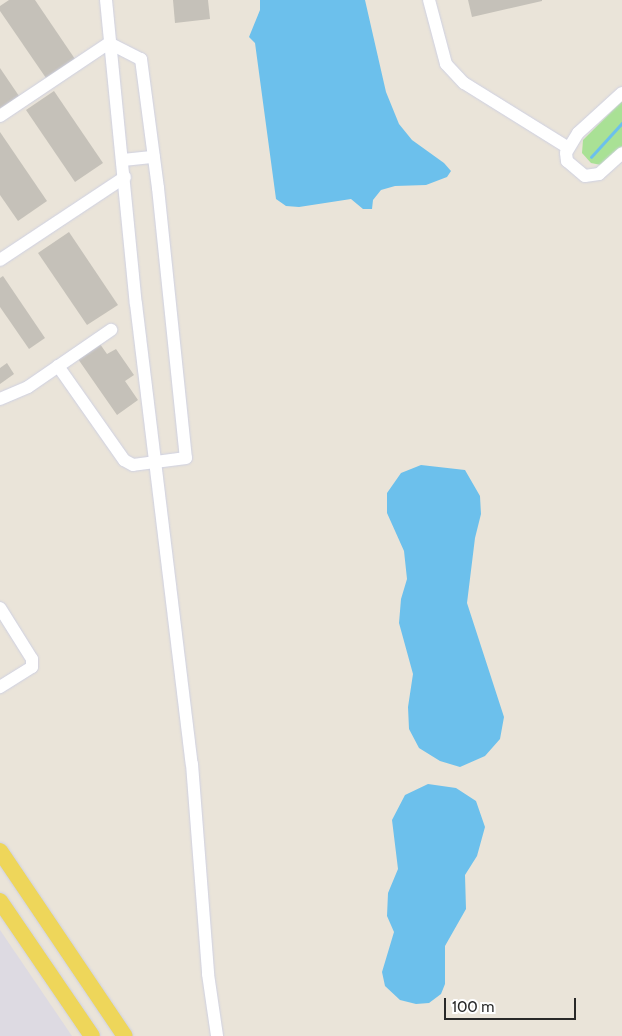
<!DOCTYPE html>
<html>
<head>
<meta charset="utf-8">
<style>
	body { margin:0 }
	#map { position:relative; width:622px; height:1036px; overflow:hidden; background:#eae4d9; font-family:Cabin,sans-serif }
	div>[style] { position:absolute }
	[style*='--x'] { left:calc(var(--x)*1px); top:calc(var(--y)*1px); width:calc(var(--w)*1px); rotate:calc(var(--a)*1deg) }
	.industrial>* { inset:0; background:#dddae2 }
	.green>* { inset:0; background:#a9e195 }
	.water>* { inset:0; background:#6cc0ec }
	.stream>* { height:2.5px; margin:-1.25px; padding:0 1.25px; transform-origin:1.25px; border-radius:1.25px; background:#6cc0ec }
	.building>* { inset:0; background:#c5c1b9 }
	.roads { filter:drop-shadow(0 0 1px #ced0e1) drop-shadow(0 0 1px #ced0e1) }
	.minor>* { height:12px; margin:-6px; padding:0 6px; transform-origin:6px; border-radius:6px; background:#fff }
	.major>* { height:16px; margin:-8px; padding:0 8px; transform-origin:8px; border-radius:8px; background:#eed65a }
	span { translate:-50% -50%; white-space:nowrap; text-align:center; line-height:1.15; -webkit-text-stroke:4px #fff; paint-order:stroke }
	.scale { position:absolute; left:444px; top:998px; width:132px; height:22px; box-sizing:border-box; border:2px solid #282828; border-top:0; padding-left:6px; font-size:15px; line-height:18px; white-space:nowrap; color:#282828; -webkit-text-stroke:4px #fff; paint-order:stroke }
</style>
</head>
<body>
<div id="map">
	<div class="industrial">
		<i style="clip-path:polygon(0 930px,72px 1036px,0 1036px)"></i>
	</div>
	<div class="green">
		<i style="clip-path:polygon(622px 101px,622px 146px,609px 161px,601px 165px,591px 163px,582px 153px,583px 140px)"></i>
	</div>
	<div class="water">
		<i style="clip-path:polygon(260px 0,365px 0,386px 92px,399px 124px,412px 140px,444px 163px,451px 171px,447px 177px,426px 185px,395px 186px,381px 190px,373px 200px,372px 209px,363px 209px,351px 199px,299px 207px,286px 206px,276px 199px,255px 43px,249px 37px,260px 10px)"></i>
		<i style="clip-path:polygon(421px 465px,465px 470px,480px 496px,481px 514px,475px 538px,467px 603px,504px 717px,500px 739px,485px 756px,460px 767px,440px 761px,419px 748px,409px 729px,408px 707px,413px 674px,399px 623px,401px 599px,407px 579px,404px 551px,387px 513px,387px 493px,401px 473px)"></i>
		<i style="clip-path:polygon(428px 784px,456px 788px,476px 801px,485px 827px,477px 856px,465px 875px,466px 909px,445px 946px,445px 984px,441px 994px,429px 1003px,416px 1004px,400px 1000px,385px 986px,382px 972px,394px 932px,387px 916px,388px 893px,398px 869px,392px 820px,405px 795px)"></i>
	</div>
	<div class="stream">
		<i style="--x:591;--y:157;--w:46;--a:-47.6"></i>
	</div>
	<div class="building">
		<i style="clip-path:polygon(9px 0,35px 0,75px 59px,46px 78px,0 11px,0 6px)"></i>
		<i style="clip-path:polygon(173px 0,208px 0,210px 19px,175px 23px)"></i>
		<i style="clip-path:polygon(468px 0,542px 0,542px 1px,472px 17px)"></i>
		<i style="clip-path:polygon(0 68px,19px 96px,0 109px)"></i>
		<i style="clip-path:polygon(54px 91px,103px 163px,75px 182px,26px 110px)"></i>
		<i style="clip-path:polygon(0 132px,47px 201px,18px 221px,0 195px)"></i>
		<i style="clip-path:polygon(69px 232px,118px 305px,87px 325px,38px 253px)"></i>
		<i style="clip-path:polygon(3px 276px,45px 338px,29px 349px,0 307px,0 278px)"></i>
		<i style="clip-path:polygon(100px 344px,107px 354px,116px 349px,134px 375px,125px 381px,138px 400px,117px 415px,78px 359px)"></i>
		<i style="clip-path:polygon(7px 363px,14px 374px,0 384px,0 368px)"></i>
	</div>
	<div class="roads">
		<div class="minor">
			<i style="--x:106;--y:0;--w:305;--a:84.4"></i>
			<i style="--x:136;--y:304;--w:463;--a:83.1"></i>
			<i style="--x:192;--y:764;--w:211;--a:85.6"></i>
			<i style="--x:208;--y:974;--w:63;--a:81.7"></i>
			<i style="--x:429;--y:0;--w:66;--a:75.1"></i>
			<i style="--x:446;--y:64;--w:26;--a:47"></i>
			<i style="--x:464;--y:83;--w:121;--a:31.9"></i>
			<i style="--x:622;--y:93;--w:59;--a:137.7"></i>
			<i style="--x:578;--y:133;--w:23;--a:121"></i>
			<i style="--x:566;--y:153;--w:8;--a:83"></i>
			<i style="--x:567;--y:161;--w:23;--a:40"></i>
			<i style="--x:585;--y:176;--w:14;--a:-8"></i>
			<i style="--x:599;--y:174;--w:31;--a:-42"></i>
			<i style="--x:0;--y:116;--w:131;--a:-33.8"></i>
			<i style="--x:109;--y:43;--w:36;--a:27"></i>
			<i style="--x:141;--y:59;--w:130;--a:82.5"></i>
			<i style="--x:158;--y:188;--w:271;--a:84.1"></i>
			<i style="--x:186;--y:458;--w:53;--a:172.5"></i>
			<i style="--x:133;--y:465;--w:10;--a:-151"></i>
			<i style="--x:124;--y:460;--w:115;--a:-125.1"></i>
			<i style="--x:123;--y:160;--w:31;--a:-6"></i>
			<i style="--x:0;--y:260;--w:150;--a:-33.6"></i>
			<i style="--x:0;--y:399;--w:30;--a:-23"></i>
			<i style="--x:28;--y:387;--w:101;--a:-34.5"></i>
			<i style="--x:0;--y:608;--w:60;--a:57.9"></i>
			<i style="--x:32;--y:659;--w:8;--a:90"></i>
			<i style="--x:32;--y:667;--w:38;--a:148"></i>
		</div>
		<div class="major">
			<i style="--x:0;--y:851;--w:223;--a:56"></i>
			<i style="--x:0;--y:901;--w:163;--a:55.7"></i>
		</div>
	</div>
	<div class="scale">100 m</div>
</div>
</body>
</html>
